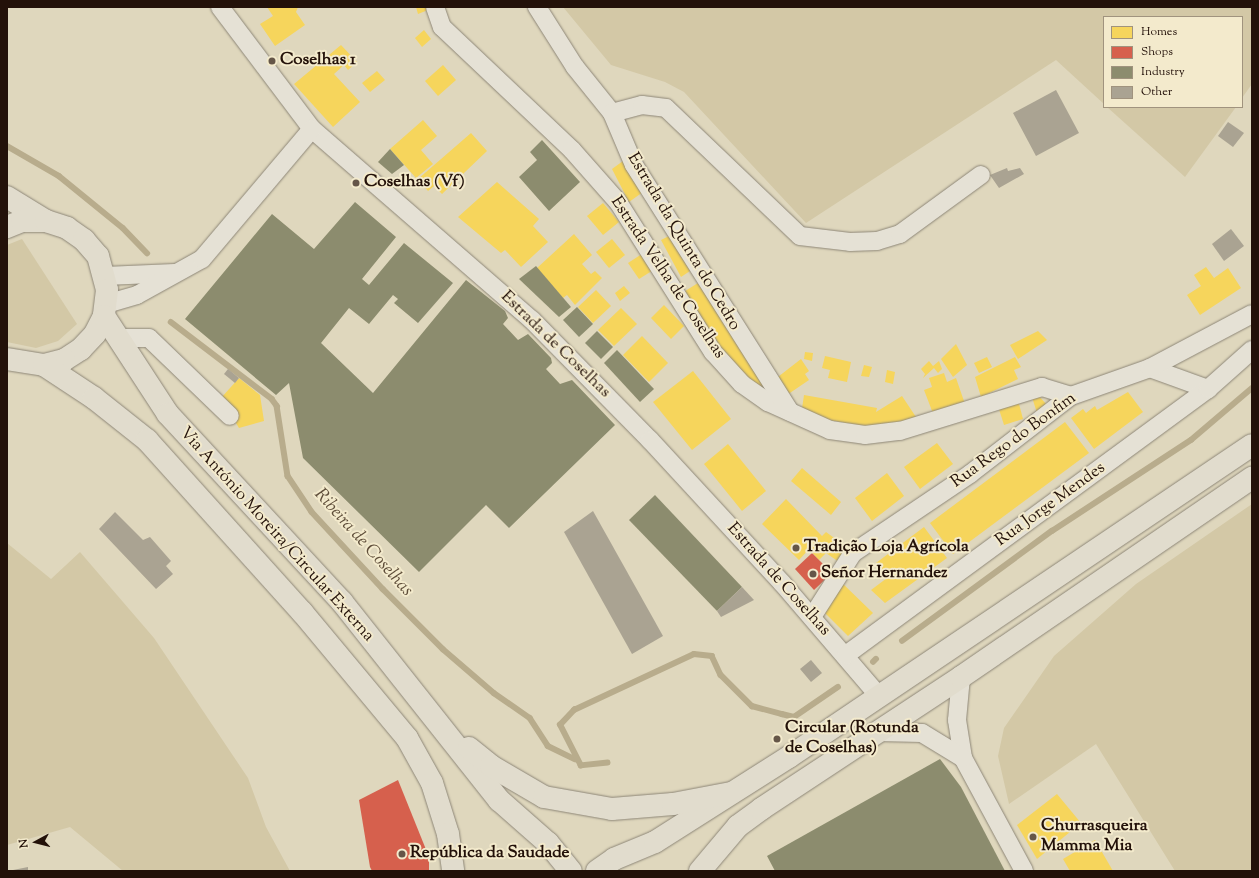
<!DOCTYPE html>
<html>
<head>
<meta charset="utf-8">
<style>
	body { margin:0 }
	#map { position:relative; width:1259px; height:878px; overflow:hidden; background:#dfd7bd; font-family:"Sorts Mill Goudy",serif }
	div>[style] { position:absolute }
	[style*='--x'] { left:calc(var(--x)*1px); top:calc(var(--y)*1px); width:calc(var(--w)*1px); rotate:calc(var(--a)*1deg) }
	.green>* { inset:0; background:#d3c8a6 }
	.homes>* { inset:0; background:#f6d55c }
	.shops>* { inset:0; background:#d6604d }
	.industry>* { inset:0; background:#8c8c6e }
	.stream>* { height:5.5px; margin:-2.75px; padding:0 2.75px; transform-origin:2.75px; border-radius:2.75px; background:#b8ac8c }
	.building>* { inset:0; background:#aaa392 }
	.roads { filter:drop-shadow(0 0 1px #8d8677) drop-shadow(0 0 1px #8d8677) }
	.minor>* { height:18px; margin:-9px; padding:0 9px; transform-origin:9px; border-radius:9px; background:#e5e1d5 }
	.major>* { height:22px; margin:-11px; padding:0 11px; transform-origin:11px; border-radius:11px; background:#e1dccd }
	.highway>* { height:22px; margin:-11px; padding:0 11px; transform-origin:11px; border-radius:11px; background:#e1dccd }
	.dots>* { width:11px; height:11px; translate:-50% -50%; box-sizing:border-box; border:2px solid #f3eacc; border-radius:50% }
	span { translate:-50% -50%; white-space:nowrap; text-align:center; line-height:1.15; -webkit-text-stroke:4px #f3eacc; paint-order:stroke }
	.poi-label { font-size:17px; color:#231109; font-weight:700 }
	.left { translate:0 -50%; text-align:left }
	.street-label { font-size:17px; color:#231109 }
	.water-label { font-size:18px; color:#5f4e3a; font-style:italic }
	.frame { position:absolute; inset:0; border:8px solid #231109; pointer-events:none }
	.legend { position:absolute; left:1103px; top:16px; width:140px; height:92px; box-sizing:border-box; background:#f3eacc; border:1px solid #a0937e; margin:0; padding:5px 7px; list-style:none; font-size:12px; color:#231109 }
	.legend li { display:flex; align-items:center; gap:8px; height:20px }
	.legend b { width:20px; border:1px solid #a0937e }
	.north { position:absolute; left:16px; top:822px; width:40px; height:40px; -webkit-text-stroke:3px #f3eacc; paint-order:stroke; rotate:263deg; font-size:11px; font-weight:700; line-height:16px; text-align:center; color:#231109 }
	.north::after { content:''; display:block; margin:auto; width:14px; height:18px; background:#231109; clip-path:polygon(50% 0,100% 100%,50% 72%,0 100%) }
</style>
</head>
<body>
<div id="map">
	<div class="green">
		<i style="clip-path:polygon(563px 7px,1252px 7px,1252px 84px,1242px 98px,1242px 17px,1104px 17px,1104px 104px,1056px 60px,806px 223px,684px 92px,665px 82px,611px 65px)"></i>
		<i style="clip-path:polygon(1107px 107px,1236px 107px,1185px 177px)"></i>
		<i style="clip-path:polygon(22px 239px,77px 324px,58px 341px,36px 348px,7px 342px,7px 245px)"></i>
		<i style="clip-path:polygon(1252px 504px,1252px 871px,1175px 871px,1096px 744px,1009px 804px,998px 756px,1004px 728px,1054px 656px,1136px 584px)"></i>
		<i style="clip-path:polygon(7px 543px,51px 579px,80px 552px,154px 638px,248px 778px,266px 827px,290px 871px,123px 871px,70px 827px,7px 845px)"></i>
	</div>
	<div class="homes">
		<i style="clip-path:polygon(267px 7px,298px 7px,296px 12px,305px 25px,275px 46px,260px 24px,273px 16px)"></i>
		<i style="clip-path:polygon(416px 7px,432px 7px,433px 8px,418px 14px)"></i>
		<i style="clip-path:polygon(424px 30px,431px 39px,422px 47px,415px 38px)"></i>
		<i style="clip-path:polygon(341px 45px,357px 62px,348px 70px,344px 65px,334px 74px,360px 102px,333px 127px,294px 84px)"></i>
		<i style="clip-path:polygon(443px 65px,456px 80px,438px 96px,425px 81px)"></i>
		<i style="clip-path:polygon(377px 71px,385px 80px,370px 92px,362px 83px)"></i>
		<i style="clip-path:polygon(423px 120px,437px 136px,421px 150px,433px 164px,416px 178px,390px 149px)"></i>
		<i style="clip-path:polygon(471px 133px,487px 151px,442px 194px,434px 186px,428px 191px,418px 179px)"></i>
		<i style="clip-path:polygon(623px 161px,643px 192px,629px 202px,612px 169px)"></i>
		<i style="clip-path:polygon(497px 182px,539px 219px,533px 226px,548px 242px,521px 267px,505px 250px,501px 253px,458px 217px)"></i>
		<i style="clip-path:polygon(603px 203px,619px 222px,603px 235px,587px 216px)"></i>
		<i style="clip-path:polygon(574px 234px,592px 255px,582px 264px,591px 274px,595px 271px,602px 278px,575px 305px,567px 295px,563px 298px,537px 268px)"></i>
		<i style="clip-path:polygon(669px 236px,690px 271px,681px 277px,661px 240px)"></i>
		<i style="clip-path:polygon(612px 239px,625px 255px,609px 268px,596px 252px)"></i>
		<i style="clip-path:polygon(645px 252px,655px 269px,639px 279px,628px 263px)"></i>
		<i style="clip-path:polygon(1206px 267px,1214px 278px,1228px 268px,1241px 288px,1200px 315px,1187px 295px,1201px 286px,1194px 275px)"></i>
		<i style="clip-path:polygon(698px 283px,768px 387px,761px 392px,738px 374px,682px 293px)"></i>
		<i style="clip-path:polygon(624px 286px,630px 293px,620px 301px,615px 293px)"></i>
		<i style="clip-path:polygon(596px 290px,611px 306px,593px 323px,578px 307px)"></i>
		<i style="clip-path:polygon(664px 305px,684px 326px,671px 339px,651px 318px)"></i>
		<i style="clip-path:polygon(621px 308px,637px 324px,614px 346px,598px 330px)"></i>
		<i style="clip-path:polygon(1038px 331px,1047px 340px,1018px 359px,1010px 345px)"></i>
		<i style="clip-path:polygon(642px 336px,668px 363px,649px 382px,623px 355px)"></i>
		<i style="clip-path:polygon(956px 344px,967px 365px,953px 377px,941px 359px)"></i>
		<i style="clip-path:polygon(805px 352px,813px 353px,812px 361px,804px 359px)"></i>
		<i style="clip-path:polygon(825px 356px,851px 362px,847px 382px,828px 378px,830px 370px,822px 368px)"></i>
		<i style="clip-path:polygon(987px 357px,992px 367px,979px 373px,974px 363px)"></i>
		<i style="clip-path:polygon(1015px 357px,1021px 367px,1014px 370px,1018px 379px,981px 397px,975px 377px)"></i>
		<i style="clip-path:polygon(801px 359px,809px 371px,805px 374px,809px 380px,784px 397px,774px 380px)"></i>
		<i style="clip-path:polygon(929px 361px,933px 366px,939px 361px,942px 369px,938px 373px,934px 368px,923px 378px,925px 374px,921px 369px)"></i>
		<i style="clip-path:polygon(864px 365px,872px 367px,869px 377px,861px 376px)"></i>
		<i style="clip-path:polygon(887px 370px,895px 372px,893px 384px,885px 382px)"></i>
		<i style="clip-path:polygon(693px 371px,731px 419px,692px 450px,653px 402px)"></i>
		<i style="clip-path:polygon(944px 373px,947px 382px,956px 378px,965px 404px,934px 416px,924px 390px,932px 387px,929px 378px)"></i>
		<i style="clip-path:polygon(239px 378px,260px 395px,264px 421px,239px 428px,221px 398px)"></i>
		<i style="clip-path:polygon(1128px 392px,1143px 412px,1094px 449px,1071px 418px,1083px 409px,1086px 413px,1095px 406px,1097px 410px)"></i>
		<i style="clip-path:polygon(804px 395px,877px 408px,876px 412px,902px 396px,918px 420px,873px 428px,801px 415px)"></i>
		<i style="clip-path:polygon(1038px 395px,1047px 405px,1037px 413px,1032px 397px)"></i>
		<i style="clip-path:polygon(1018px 400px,1023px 419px,1004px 425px,998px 406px)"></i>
		<i style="clip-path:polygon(1065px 422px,1089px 453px,953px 554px,930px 523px)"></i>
		<i style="clip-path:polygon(937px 443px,953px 464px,920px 489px,904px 467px)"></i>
		<i style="clip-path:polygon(728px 444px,766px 491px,742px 511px,704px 464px)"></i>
		<i style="clip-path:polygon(802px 468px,841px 502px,831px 515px,791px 481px)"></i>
		<i style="clip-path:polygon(887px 473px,904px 496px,872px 521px,855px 498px)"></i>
		<i style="clip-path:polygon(786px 499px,822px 536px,826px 532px,848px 548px,839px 562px,826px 553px,819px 560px,809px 549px,799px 560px,762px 524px)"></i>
		<i style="clip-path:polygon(924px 527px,947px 558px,885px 603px,871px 590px,887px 578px,876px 563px)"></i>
		<i style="clip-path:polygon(840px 581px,873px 613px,848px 636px,822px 610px)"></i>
		<i style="clip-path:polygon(1057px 794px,1081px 823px,1037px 859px,1017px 825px)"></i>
		<i style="clip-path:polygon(1095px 840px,1113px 871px,1070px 871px,1063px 859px)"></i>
	</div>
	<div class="shops">
		<i style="clip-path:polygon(812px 553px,832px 573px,814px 590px,795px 569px)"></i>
		<i style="clip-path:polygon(398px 780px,429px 857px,429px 871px,372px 871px,370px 867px,359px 800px)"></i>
	</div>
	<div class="industry">
		<i style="clip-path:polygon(542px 140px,580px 182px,549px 211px,519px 177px,537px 160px,530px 152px)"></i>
		<i style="clip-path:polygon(390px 149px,404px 165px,392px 174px,378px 162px)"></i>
		<i style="clip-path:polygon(355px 202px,396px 237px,362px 279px,369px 285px,404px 243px,453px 283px,418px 323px,394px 303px,398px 299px,393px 295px,369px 324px,349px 308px,321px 343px,373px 393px,466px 280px,505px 311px,508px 318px,503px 324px,518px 340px,528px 334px,551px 358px,552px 363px,546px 369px,560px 384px,572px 380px,615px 425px,509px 528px,486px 505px,419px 572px,303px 458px,289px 383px,276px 395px,185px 319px,272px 214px,314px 249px)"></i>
		<i style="clip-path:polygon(536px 266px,571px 307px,559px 317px,519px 279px)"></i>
		<i style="clip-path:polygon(577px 307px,593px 324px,579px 337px,563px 320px)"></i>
		<i style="clip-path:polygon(597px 331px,613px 347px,601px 359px,585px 343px)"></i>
		<i style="clip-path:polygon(617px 350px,654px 389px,640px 402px,604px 363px)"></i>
		<i style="clip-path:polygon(655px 495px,742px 587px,717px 611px,629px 520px)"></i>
		<i style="clip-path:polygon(940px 759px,961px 787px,1005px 871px,775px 871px,767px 856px)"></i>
	</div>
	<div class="stream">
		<i style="--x:7;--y:146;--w:60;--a:30"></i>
		<i style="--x:59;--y:176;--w:82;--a:39.1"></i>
		<i style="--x:123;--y:228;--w:35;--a:46"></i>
		<i style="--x:171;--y:322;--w:127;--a:37.3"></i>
		<i style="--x:272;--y:399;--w:9;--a:54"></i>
		<i style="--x:277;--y:406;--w:71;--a:81.1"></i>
		<i style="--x:288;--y:476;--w:43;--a:56.3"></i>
		<i style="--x:312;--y:512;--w:105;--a:47.3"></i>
		<i style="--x:383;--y:589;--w:85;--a:45"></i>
		<i style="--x:443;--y:649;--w:67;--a:40.8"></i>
		<i style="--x:494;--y:693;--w:44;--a:34.8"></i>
		<i style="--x:530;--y:718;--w:33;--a:57"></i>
		<i style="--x:548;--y:746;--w:30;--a:26"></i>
		<i style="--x:902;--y:641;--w:186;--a:-36.3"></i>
		<i style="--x:1052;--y:531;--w:166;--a:-33.2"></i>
		<i style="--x:1191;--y:440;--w:80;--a:-40.4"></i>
		<i style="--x:873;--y:662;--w:4;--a:-45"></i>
		<i style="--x:608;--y:763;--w:27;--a:174"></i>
		<i style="--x:581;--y:766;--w:46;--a:-117.1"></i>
		<i style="--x:560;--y:725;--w:21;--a:-47"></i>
		<i style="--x:574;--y:710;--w:132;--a:-25"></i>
		<i style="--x:694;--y:654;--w:18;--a:6"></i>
		<i style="--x:712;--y:656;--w:21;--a:65"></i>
		<i style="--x:721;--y:675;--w:44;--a:45"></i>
		<i style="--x:752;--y:706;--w:31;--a:15"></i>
		<i style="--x:782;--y:714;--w:12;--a:14"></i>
		<i style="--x:794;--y:717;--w:53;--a:-34.3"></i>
	</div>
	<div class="building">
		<i style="clip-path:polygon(1056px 90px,1079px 133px,1036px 156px,1013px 113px)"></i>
		<i style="clip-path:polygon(1228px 122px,1244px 133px,1233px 147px,1218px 136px)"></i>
		<i style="clip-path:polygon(1007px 168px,1008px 171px,1020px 168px,1024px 174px,999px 188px,990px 175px)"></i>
		<i style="clip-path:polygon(1231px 229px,1244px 246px,1224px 261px,1212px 244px)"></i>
		<i style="clip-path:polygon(228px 369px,239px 378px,235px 383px,224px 374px)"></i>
		<i style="clip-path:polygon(593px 511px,663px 636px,632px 654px,564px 532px)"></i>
		<i style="clip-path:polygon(115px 512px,143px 540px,150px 537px,171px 561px,166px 566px,173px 574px,156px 589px,99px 529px)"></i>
		<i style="clip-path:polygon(742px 587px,754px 600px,721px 617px,717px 611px)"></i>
		<i style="clip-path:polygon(811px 660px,822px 673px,811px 682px,800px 669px)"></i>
		<i style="clip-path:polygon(28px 867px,28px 871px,13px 871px,13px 870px)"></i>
	</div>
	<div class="roads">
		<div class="minor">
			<i style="--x:220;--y:7;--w:153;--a:53"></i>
			<i style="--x:312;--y:129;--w:291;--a:41"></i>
			<i style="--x:532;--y:320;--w:168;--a:45.5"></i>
			<i style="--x:650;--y:440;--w:195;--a:47.3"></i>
			<i style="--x:782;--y:583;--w:149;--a:49.4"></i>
			<i style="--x:435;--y:7;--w:21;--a:71"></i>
			<i style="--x:442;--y:27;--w:179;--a:43.4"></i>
			<i style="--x:572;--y:150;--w:69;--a:48.5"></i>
			<i style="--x:618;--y:202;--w:178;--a:57.7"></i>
			<i style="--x:713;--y:352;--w:43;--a:47.8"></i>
			<i style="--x:742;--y:384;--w:32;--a:35"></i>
			<i style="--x:768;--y:402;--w:68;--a:24.3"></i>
			<i style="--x:830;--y:430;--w:35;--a:8"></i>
			<i style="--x:865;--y:435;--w:35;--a:-7"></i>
			<i style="--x:900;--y:431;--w:149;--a:-17.2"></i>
			<i style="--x:1042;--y:387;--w:30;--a:17"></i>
			<i style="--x:537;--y:7;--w:71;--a:57.7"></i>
			<i style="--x:575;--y:67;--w:59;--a:51.2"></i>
			<i style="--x:612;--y:113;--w:56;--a:67.1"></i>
			<i style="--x:634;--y:165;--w:292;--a:57.7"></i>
			<i style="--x:612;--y:113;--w:31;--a:-15"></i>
			<i style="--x:642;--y:105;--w:24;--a:7"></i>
			<i style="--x:666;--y:108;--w:185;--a:43.7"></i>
			<i style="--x:800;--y:236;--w:50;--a:6.8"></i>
			<i style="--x:850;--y:242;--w:27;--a:-2"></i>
			<i style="--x:877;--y:241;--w:24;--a:-17"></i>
			<i style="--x:900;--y:234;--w:100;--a:-36.1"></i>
			<i style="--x:105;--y:276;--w:70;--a:-2.5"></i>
			<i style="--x:106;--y:304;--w:32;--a:-16"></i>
			<i style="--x:137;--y:295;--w:74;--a:-29"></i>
			<i style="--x:202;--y:259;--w:170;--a:-49.8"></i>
			<i style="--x:119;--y:338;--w:30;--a:0"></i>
			<i style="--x:149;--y:338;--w:112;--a:43.9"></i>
			<i style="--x:1150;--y:368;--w:62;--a:19.9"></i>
			<i style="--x:812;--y:617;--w:76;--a:-57.4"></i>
			<i style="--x:853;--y:553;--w:141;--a:-34"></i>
			<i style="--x:970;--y:474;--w:128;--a:-37.7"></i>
			<i style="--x:1071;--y:396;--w:84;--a:-19.5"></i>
			<i style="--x:1150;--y:368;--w:115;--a:-27.9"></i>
			<i style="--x:846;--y:655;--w:449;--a:-36.3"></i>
			<i style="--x:1208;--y:389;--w:59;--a:-41.6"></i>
			<i style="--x:961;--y:677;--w:43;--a:95.3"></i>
			<i style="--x:957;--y:720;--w:38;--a:81"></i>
			<i style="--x:963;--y:758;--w:128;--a:61.6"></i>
			<i style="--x:878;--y:732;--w:44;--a:1.3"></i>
			<i style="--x:922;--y:733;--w:48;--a:31.4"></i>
		</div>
		<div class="major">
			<i style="--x:597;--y:871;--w:21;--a:-35"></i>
			<i style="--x:614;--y:859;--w:44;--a:-22.5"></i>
			<i style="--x:655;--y:842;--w:159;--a:-32.4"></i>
			<i style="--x:789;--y:757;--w:558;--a:-33.97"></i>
			<i style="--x:700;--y:871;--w:59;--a:-49.8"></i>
			<i style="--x:738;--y:826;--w:29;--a:-36"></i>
			<i style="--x:761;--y:809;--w:240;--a:-33.4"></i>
			<i style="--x:961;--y:677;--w:353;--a:-34.4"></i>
		</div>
		<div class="highway">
			<i style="--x:7;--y:197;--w:46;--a:31.6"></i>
			<i style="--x:7;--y:227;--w:16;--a:-22"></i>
			<i style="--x:22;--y:221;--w:24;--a:0"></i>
			<i style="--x:46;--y:221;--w:22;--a:18"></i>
			<i style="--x:67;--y:228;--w:21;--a:35"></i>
			<i style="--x:84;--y:240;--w:21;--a:49"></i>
			<i style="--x:98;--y:256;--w:35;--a:75"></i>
			<i style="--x:107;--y:290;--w:26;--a:97"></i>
			<i style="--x:104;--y:316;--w:20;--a:117"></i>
			<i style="--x:95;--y:334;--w:21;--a:133"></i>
			<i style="--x:81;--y:349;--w:20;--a:147"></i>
			<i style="--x:64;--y:360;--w:21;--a:166"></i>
			<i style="--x:44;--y:365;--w:37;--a:-171"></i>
			<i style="--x:104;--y:316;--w:117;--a:56.9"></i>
			<i style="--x:168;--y:414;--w:256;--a:47.2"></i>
			<i style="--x:342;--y:602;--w:253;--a:51.6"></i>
			<i style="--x:499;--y:800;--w:65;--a:41.3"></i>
			<i style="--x:548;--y:843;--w:36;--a:51"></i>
			<i style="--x:44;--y:365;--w:60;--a:33.4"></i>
			<i style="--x:94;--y:398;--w:68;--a:38.4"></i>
			<i style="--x:147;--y:440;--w:232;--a:48"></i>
			<i style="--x:302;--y:612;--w:164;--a:50.2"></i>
			<i style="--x:407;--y:738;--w:51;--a:60.9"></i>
			<i style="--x:432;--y:783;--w:53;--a:72.6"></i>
			<i style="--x:448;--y:834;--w:37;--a:82"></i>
			<i style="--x:469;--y:748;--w:28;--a:39"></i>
			<i style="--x:491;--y:766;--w:61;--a:30.3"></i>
			<i style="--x:544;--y:797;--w:69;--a:10"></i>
			<i style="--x:612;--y:809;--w:61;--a:-4.7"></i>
			<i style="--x:673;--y:804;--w:59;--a:-10.7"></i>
		</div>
	</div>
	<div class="dots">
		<i style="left:272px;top:61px;background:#655648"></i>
		<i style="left:356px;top:183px;background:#655648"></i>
		<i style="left:796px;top:548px;background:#655648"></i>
		<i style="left:813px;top:574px;background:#655648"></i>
		<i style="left:777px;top:739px;background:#655648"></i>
		<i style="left:1033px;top:837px;background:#655648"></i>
		<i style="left:402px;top:854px;background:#655648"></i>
	</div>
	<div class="poi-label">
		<span class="left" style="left:280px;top:61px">Coselhas 1</span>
		<span class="left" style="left:364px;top:183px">Coselhas (Vf)</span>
		<span class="left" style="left:804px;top:548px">Tradição Loja Agrícola</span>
		<span class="left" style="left:821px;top:574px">Señor Hernandez</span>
		<span class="left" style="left:785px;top:739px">Circular (Rotunda<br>de Coselhas)</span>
		<span class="left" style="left:1041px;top:837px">Churrasqueira<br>Mamma Mia</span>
		<span class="left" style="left:410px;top:854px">República da Saudade</span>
	</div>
	<div class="street-label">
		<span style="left:683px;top:242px;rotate:59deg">Estrada da Quinta do Cedro</span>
		<span style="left:667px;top:278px;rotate:56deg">Estrada Velha de Coselhas</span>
		<span style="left:555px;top:345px;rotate:44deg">Estrada de Coselhas</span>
		<span style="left:1014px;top:441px;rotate:-36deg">Rua Rego do Bonfim</span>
		<span style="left:1051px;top:505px;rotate:-36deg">Rua Jorge Mendes</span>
		<span style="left:276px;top:535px;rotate:48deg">Via António Moreira/Circular Externa</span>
		<span style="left:778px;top:580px;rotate:48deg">Estrada de Coselhas</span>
	</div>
	<div class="water-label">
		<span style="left:363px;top:543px;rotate:48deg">Ribeira de Coselhas</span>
	</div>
	<div class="frame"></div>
	<ul class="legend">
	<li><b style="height:11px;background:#f6d55c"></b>Homes</li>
	<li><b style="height:11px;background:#d6604d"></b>Shops</li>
	<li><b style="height:11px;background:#8c8c6e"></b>Industry</li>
	<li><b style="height:11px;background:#aaa392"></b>Other</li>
	</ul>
	<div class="north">N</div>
</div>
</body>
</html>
